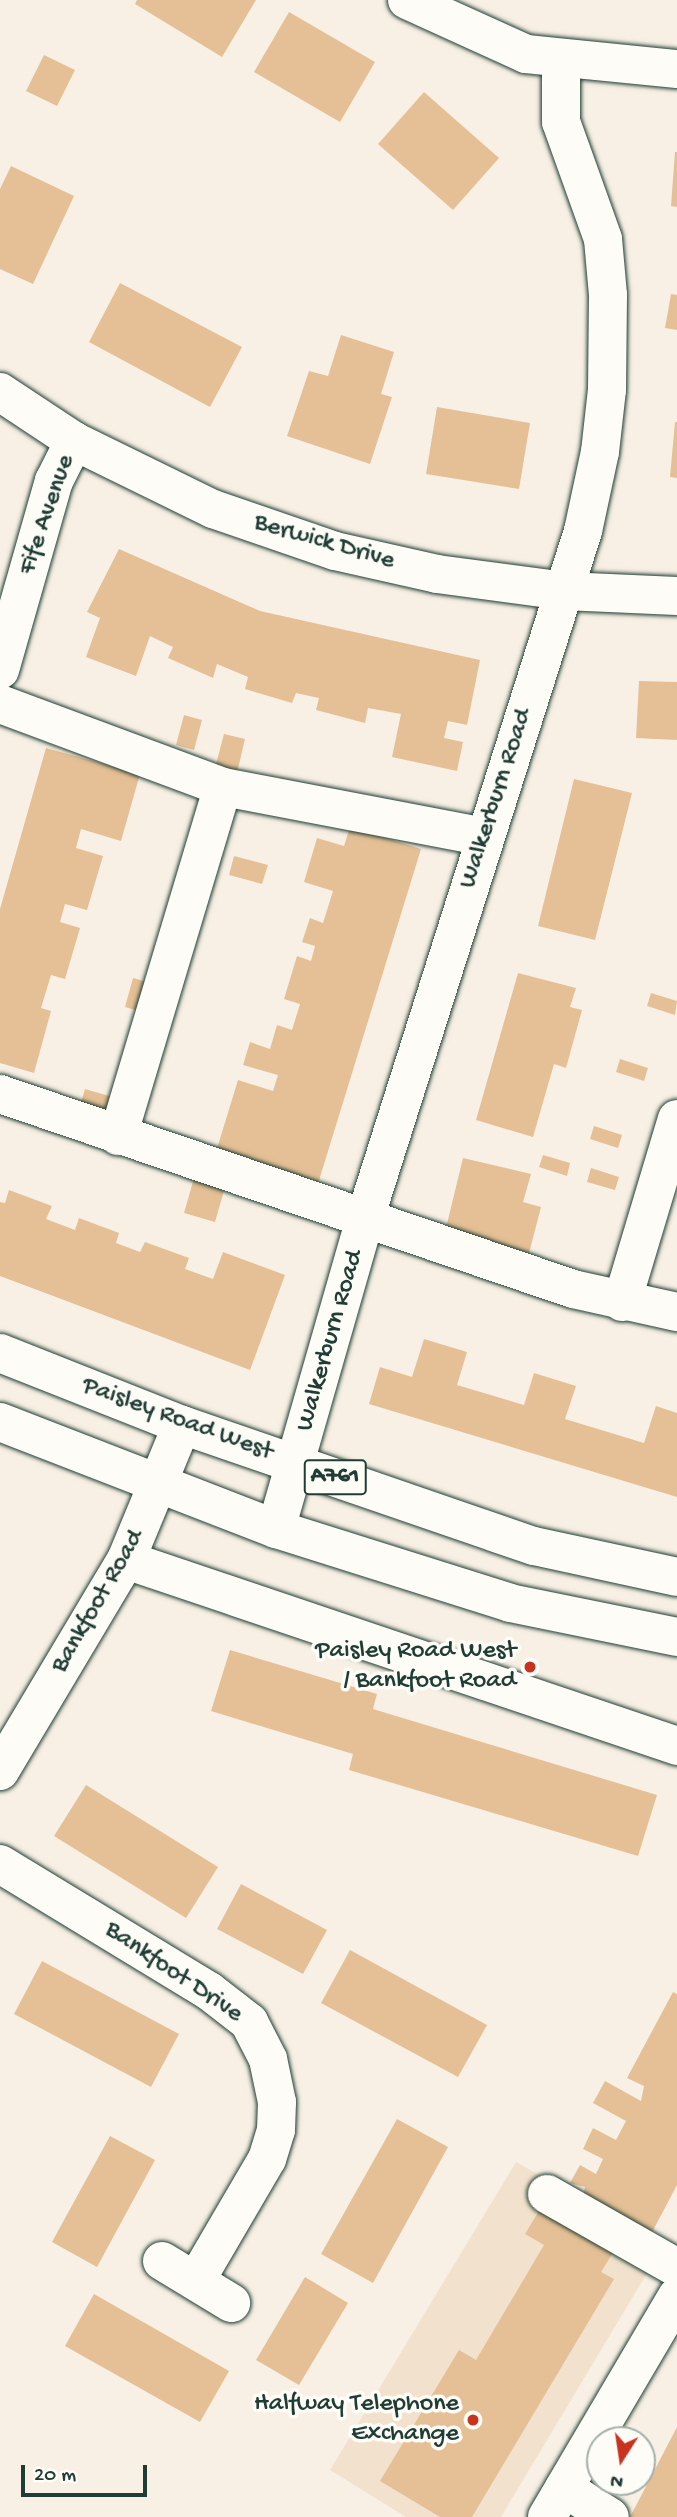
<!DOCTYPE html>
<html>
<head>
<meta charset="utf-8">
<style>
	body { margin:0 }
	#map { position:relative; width:677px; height:2517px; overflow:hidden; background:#f8f0e4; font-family:"Gochi Hand",sans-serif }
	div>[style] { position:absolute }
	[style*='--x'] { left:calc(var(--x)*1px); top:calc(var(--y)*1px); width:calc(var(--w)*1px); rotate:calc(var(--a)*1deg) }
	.built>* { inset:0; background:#f2e2cd }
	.building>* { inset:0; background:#e5c096 }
	.roads { filter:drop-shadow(0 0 2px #1f3d34) drop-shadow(0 0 2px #1f3d34) }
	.minor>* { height:38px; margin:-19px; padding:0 19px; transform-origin:19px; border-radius:19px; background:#fdfcf7 }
	.major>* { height:38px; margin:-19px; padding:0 19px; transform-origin:19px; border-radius:19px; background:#fdfcf7 }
	.dots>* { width:19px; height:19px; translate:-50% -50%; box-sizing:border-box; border:4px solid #fdfcf7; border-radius:50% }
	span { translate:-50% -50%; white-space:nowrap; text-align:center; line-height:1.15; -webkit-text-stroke:7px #fdfcf7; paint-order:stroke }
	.shield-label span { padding:2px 5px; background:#fdfcf7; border:2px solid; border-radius:5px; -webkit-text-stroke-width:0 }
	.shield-label { font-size:24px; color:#1f3d34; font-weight:700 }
	.street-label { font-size:26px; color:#1f3d34 }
	.poi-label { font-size:26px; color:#1f3d34 }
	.right { translate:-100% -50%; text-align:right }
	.north { position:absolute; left:586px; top:2426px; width:70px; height:70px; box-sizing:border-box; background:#fdfcf7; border:2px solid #a4b0a9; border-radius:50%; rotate:192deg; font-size:19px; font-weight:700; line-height:28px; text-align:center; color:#1f3d34 }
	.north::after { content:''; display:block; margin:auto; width:24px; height:32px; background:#c8321e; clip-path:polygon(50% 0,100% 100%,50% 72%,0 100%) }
	.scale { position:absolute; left:21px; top:2465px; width:126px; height:32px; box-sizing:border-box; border:4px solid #1f3d34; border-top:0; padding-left:9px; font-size:21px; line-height:24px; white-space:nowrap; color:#1f3d34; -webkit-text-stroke:5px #fdfcf7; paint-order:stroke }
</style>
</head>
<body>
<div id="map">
	<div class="built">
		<i style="clip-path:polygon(516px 2162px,664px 2245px,501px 2517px,406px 2517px,330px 2470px)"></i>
	</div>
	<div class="building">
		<i style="clip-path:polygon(137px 0,256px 0,222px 57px,135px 4px)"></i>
		<i style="clip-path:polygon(289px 12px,375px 62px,340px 122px,254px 72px)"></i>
		<i style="clip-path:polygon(44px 55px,75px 70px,57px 106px,26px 91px)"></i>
		<i style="clip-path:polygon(424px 92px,499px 158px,453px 210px,378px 144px)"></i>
		<i style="clip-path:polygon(675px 152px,677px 152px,677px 207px,671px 206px)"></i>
		<i style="clip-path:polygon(11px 166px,74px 196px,33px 284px,0 269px,0 189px)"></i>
		<i style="clip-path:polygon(120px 283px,242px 347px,210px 407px,89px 342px)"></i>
		<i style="clip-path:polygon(671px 294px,677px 295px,677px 330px,665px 328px)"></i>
		<i style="clip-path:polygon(341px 335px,394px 352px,381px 394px,392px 397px,370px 464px,287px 436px,309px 371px,328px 376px)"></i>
		<i style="clip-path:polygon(437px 407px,530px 423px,519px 489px,426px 474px)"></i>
		<i style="clip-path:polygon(675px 422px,677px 422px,677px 478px,670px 477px)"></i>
		<i style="clip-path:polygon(119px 549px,260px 611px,480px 660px,467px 725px,448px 721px,444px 738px,463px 742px,457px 771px,392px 757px,401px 714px,368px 708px,365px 723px,316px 710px,319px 698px,296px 693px,292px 703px,245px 689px,248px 677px,217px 664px,213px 678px,168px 658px,173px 647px,150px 636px,136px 676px,86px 657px,100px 618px,87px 612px)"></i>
		<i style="clip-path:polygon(639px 681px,677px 682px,677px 740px,636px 738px)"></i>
		<i style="clip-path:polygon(184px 715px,202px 720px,194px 750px,176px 745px)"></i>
		<i style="clip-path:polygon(224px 734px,245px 739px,237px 773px,215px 768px)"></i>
		<i style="clip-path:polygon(46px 748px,140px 774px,121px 841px,81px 829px,76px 848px,103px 856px,87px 910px,65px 904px,60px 922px,80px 928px,65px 979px,51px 975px,41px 1008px,51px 1011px,34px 1073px,0 1063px,0 909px)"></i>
		<i style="clip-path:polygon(574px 779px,632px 793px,595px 940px,538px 926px)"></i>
		<i style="clip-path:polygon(350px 827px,421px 849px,317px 1187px,215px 1155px,238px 1080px,273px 1091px,278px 1075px,243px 1065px,250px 1042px,270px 1049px,277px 1025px,292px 1030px,300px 1004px,284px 999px,297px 956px,311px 961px,315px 946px,302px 942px,310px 918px,323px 923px,333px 891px,304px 882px,317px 838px,344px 846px)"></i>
		<i style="clip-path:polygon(234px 856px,268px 865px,262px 884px,229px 875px)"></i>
		<i style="clip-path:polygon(518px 973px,576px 988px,570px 1007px,582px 1010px,566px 1068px,554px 1064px,533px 1137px,476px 1120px)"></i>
		<i style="clip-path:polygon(133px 978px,154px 984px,146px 1013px,125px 1007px)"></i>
		<i style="clip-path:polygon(651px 993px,677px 1001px,675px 1015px,647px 1006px)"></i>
		<i style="clip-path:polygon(620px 1059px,648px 1068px,644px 1081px,616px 1072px)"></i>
		<i style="clip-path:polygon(85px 1089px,123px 1100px,116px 1124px,78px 1113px)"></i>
		<i style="clip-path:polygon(594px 1126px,622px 1135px,618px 1148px,590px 1139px)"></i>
		<i style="clip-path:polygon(543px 1155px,570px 1163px,567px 1176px,539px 1167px)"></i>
		<i style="clip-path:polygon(463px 1158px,531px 1174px,523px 1202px,541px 1207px,529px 1253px,445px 1232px)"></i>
		<i style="clip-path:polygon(591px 1168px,619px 1177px,615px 1190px,587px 1182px)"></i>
		<i style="clip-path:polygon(194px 1178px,225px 1187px,215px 1222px,184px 1213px)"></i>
		<i style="clip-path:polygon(9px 1190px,52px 1206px,46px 1219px,75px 1230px,79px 1218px,119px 1233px,116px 1243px,140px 1252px,145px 1242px,189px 1258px,185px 1269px,213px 1279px,223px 1252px,285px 1275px,250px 1370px,0 1276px,0 1202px,5px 1203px)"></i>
		<i style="clip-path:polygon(424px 1339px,467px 1352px,457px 1385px,524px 1405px,534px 1373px,576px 1386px,565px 1419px,644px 1443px,656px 1406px,677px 1413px,677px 1497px,369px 1404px,380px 1367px,412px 1377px)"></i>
		<i style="clip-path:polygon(230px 1650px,377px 1694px,373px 1709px,657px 1795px,638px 1856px,349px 1770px,353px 1754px,211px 1711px)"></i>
		<i style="clip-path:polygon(86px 1785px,218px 1867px,186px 1918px,54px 1836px)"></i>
		<i style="clip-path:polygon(241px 1884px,327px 1930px,303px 1974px,217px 1929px)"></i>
		<i style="clip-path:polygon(350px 1950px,487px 2025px,458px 2077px,321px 2003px)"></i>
		<i style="clip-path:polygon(42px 1961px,179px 2034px,151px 2087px,14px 2014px)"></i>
		<i style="clip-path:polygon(673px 1992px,677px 1994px,677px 2185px,649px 2238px,582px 2202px,585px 2187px,570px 2183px,580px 2165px,596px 2174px,603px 2159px,583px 2149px,593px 2128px,616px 2140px,626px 2121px,593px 2103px,605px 2081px,641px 2101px,644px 2086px,627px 2078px)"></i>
		<i style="clip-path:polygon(397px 2119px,448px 2147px,373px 2283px,321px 2254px)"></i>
		<i style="clip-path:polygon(110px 2136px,155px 2160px,97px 2267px,52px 2242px)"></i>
		<i style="clip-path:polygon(543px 2204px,616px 2248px,601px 2272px,614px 2279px,472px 2517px,440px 2517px,380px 2481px,459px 2350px,476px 2360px,544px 2245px,525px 2234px)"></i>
		<i style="clip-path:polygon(305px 2277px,348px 2303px,299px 2385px,256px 2360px)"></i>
		<i style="clip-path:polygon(94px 2294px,229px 2371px,200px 2422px,65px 2346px)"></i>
		<i style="clip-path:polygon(677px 2427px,677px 2517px,630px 2517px)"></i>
	</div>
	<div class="roads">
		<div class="minor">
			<i style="--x:407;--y:0;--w:131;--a:24.4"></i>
			<i style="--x:526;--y:54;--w:152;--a:5.7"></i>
			<i style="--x:0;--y:392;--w:89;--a:33.5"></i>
			<i style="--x:74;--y:441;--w:155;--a:26.1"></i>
			<i style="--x:213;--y:509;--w:129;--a:19"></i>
			<i style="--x:335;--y:551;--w:105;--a:12.7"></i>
			<i style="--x:437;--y:574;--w:128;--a:7.6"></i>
			<i style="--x:564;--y:591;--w:113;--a:2.5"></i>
			<i style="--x:0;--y:670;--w:197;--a:-74.1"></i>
			<i style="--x:54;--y:481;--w:45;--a:-63.4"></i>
			<i style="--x:0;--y:704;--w:238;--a:20.4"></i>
			<i style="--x:223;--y:787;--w:266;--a:10.8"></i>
			<i style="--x:0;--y:1094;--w:605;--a:18.79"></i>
			<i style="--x:573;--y:1289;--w:107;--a:12.5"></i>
			<i style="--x:118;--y:1136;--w:364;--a:-73.3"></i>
			<i style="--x:622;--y:1302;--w:191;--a:-73.3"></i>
			<i style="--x:276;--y:1529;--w:327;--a:-74"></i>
			<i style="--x:366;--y:1215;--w:718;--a:-72.4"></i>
			<i style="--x:583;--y:531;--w:81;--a:-77.9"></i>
			<i style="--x:600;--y:452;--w:62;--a:-83.6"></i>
			<i style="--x:607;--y:390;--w:95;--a:-89.4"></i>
			<i style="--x:608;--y:295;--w:56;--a:-95.1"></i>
			<i style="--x:603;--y:239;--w:124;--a:-109.7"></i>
			<i style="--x:561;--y:122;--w:62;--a:-90"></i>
			<i style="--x:126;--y:1560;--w:582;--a:18.65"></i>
			<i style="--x:0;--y:1771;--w:246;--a:-59.2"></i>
			<i style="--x:126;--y:1560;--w:146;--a:-67.5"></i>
			<i style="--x:0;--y:1864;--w:245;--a:31.3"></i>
			<i style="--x:209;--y:1991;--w:51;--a:37.8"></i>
			<i style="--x:249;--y:2022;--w:42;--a:62.8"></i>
			<i style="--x:268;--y:2059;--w:44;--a:78.2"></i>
			<i style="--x:277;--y:2102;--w:28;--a:92"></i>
			<i style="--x:276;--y:2130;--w:30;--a:107"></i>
			<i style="--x:267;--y:2159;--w:139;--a:120.3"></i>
			<i style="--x:547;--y:2194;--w:150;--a:29.6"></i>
			<i style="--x:162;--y:2261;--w:81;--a:31.3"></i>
			<i style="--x:564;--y:2488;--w:54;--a:32.2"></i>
			<i style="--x:547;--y:2517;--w:256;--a:-59.5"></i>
		</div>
		<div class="major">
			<i style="--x:0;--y:1353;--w:196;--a:21.6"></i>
			<i style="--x:182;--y:1425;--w:372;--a:19"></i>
			<i style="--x:534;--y:1546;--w:146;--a:12.2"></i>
			<i style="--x:0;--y:1422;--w:296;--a:21.2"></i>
			<i style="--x:276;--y:1529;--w:245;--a:17.5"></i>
			<i style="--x:510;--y:1603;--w:170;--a:11.5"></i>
		</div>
	</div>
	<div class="dots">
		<i style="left:530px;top:1667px;background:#c8321e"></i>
		<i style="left:473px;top:2420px;background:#c8321e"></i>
	</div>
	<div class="shield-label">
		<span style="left:335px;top:1477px">A761</span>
	</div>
	<div class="street-label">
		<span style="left:48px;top:515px;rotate:-71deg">Fife Avenue</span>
		<span style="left:324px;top:543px;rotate:16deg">Berwick Drive</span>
		<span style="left:497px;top:799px;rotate:-72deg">Walkerburn Road</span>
		<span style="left:331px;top:1341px;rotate:-74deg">Walkerburn Road</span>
		<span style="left:177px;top:1420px;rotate:20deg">Paisley Road West</span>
		<span style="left:99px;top:1602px;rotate:-60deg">Bankfoot Road</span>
		<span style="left:173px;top:1973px;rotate:34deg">Bankfoot Drive</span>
	</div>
	<div class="poi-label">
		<span class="right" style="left:516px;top:1667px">Paisley Road West<br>/ Bankfoot Road</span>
		<span class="right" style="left:459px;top:2420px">Halfway Telephone<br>Exchange</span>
	</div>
	<div class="north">N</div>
	<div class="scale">20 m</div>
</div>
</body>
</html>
